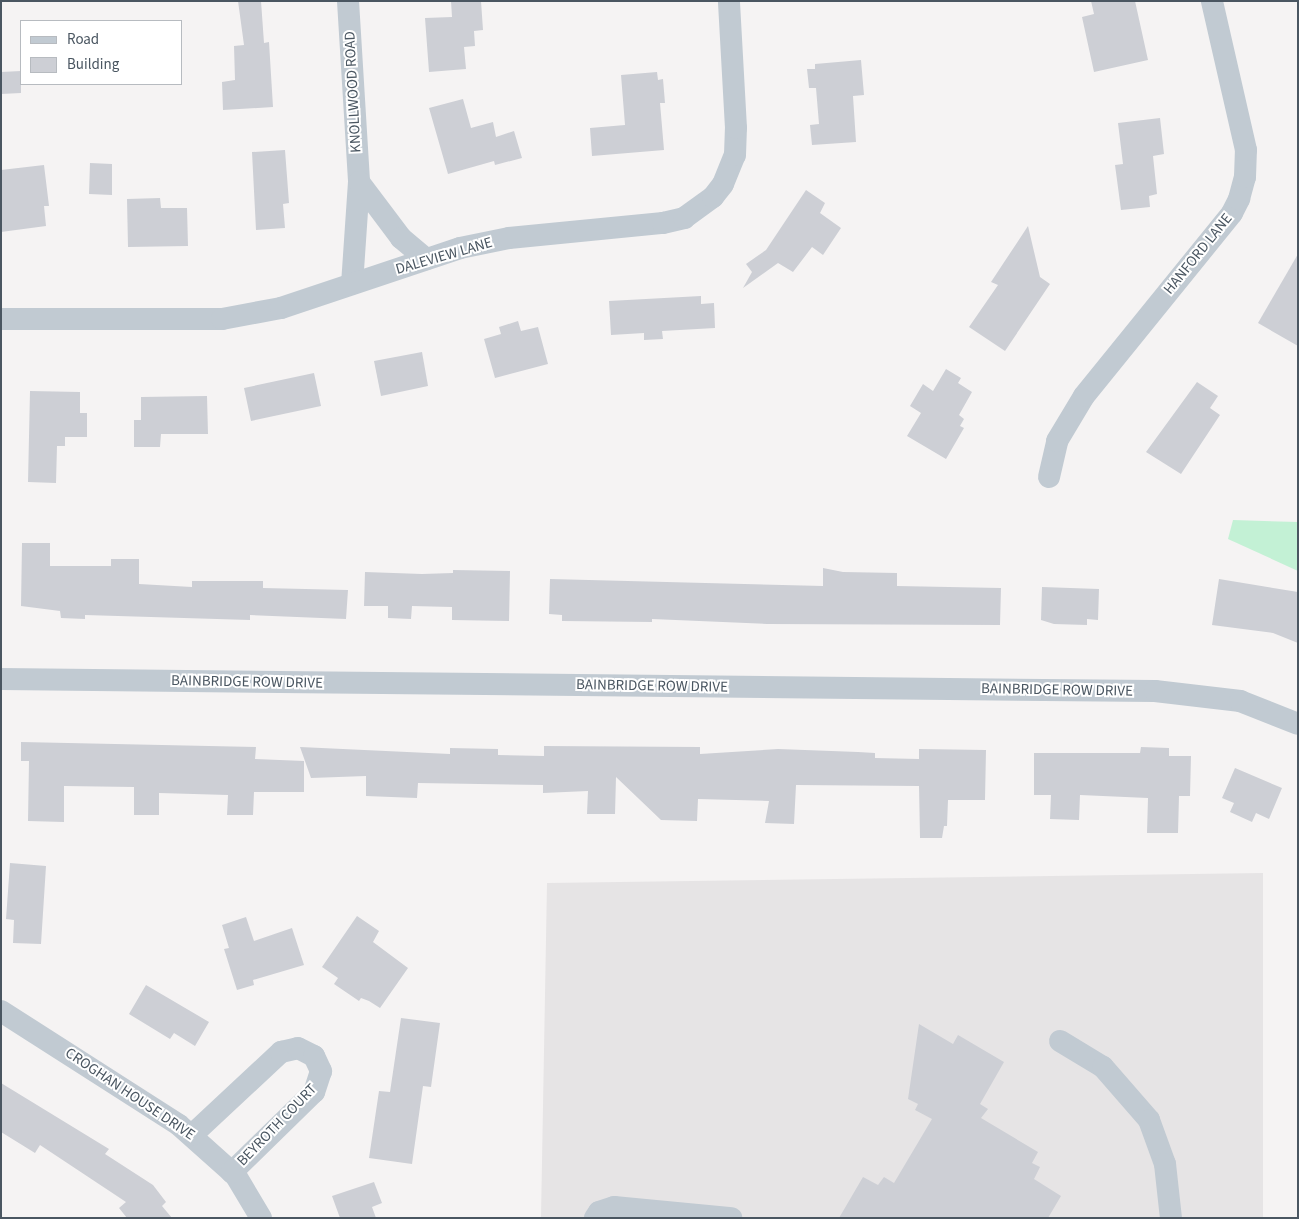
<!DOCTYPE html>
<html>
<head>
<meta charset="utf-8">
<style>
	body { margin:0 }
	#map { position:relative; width:1299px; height:1219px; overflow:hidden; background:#f5f3f3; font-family:"Source Sans 3",sans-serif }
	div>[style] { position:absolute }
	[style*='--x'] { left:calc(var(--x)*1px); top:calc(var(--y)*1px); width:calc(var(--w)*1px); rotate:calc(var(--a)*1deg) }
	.education>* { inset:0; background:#e6e4e5 }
	.green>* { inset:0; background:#c3f1d5 }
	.building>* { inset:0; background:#cdcfd5 }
	.minor>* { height:22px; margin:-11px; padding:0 11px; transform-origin:11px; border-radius:11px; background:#c1cad2 }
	span { translate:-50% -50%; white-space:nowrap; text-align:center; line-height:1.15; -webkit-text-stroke:4px #fff; paint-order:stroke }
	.street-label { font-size:15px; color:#4a5661 }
	.frame { position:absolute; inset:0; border:2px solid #4a5661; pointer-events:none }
	.legend { position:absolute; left:20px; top:20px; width:162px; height:65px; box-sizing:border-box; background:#fff; border:1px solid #b7bbc0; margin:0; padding:6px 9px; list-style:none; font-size:15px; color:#4a5661 }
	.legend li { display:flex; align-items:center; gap:10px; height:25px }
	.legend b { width:25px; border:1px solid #b7bbc0 }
</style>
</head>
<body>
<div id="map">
	<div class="education">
		<i style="clip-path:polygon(1263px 873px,1263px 1218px,541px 1218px,547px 883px)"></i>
	</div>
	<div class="green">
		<i style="clip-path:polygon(1233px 520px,1298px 522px,1298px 571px,1228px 539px)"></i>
	</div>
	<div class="building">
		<i style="clip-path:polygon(238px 1px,261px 1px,264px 43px,269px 42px,273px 107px,223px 110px,222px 82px,235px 80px,234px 46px,244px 45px)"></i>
		<i style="clip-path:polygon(451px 1px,481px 1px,483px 30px,474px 31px,475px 46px,464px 47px,466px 69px,429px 72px,425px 18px,452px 17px)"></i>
		<i style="clip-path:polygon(1091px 1px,1135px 1px,1148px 60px,1094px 72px,1082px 17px,1094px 14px)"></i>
		<i style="clip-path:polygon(861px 60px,864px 95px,853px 96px,856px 142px,812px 145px,810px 125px,819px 124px,816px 88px,809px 88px,807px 69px,815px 69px,815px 64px)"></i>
		<i style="clip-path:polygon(21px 71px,21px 93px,1px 94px,1px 72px)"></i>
		<i style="clip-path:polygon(657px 72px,658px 80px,663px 79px,665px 103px,660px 103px,664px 150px,592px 156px,590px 128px,625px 125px,621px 75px)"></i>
		<i style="clip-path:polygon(463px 99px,471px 128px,493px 122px,496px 137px,514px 131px,522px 158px,495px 165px,494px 161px,448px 174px,429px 108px)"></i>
		<i style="clip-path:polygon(1160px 118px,1164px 154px,1153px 156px,1157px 194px,1149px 196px,1150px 207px,1121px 210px,1115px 165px,1123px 164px,1118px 123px)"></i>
		<i style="clip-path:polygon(285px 150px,289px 203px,283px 204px,285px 228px,256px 230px,252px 152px)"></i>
		<i style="clip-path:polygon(90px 163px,112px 164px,112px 195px,89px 194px)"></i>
		<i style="clip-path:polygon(44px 165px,49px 206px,44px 206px,46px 226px,1px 232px,1px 170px)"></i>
		<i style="clip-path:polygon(806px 190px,825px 203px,820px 213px,841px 228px,823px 255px,812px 247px,793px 272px,778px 263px,743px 288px,752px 272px,746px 264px,766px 250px)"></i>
		<i style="clip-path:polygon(160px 198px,161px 208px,187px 208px,188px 246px,128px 247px,127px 199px)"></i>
		<i style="clip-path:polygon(1028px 226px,1040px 277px,1050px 284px,1005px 351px,969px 327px,998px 285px,991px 282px)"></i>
		<i style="clip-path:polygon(1298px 254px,1298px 346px,1258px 323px)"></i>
		<i style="clip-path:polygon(701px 296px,701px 304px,714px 303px,715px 328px,662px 331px,663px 339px,644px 340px,644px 333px,611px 335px,609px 301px)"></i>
		<i style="clip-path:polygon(518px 321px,521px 331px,538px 327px,548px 364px,495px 378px,484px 339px,501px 334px,499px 327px)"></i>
		<i style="clip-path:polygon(422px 352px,428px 386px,381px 396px,374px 361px)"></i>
		<i style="clip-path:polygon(946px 369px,961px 378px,958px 383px,972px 392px,959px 415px,964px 419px,960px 426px,964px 428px,946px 459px,907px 436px,921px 413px,910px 406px,923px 384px,933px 391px)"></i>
		<i style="clip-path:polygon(314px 373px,321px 406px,251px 421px,244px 388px)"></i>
		<i style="clip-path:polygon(1197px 382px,1218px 396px,1210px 408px,1220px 415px,1181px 474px,1146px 452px)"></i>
		<i style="clip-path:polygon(30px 391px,80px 392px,80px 413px,87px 413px,87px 437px,65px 437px,65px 446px,57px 446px,56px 483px,28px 482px)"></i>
		<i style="clip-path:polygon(207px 396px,208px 434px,161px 434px,160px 447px,134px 447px,134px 420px,141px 420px,141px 397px)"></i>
		<i style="clip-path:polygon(22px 543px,50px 543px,50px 566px,111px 566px,111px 559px,139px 559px,139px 584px,192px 587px,192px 581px,263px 581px,263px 588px,348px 590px,346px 619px,250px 615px,250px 620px,85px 615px,85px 619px,61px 618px,60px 611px,21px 606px)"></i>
		<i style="clip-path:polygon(823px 568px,843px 572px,897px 573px,897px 586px,1001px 588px,1000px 625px,767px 624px,652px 619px,652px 622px,562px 621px,562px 615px,549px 614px,550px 579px,823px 586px)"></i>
		<i style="clip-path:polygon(453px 570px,510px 571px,509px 621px,452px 620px,452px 607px,412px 606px,411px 619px,388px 618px,388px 606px,364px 606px,365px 572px,422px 574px,453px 573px)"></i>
		<i style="clip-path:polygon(1219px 579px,1298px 592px,1298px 643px,1273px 633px,1212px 625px)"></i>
		<i style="clip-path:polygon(1042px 587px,1099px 589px,1098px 620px,1087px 619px,1087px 625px,1054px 624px,1041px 620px)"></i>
		<i style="clip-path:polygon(21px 742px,256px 747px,255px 759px,304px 761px,304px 792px,254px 792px,253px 815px,227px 815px,228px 795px,159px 793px,159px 815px,134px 815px,134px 787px,64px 786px,64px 822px,28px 821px,29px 761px,21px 761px)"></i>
		<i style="clip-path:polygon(544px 746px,700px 747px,700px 754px,778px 749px,858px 752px,875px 753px,875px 758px,919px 759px,919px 749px,986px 750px,985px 800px,948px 800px,947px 826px,944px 826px,942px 838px,920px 838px,919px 786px,796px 785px,794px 824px,765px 823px,769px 801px,698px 799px,697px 821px,661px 820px,616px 777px,615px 814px,587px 814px,588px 791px,543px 793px,543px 785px,418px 783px,417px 798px,366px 796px,366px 776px,311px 778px,300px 747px,450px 754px,450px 748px,498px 749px,498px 755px,544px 756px)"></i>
		<i style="clip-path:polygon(1141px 747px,1169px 748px,1169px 756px,1191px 756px,1190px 796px,1179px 796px,1178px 833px,1147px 833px,1148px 798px,1080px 795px,1079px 820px,1050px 819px,1051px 795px,1034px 795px,1034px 753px,1140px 753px)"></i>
		<i style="clip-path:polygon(1235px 768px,1282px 788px,1269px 819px,1256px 813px,1252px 822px,1230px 812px,1234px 803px,1222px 798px)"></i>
		<i style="clip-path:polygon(10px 863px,46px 866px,41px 944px,13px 943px,14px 920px,6px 919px)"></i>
		<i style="clip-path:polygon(357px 916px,379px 931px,373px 942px,408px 968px,380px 1008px,369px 1001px,361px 998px,359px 1001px,334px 984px,338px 978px,322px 967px)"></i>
		<i style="clip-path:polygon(246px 917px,254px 941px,292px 928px,304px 965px,253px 980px,254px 985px,237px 990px,224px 949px,229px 948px,222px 925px)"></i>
		<i style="clip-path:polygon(146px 985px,209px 1022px,195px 1046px,174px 1033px,170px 1039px,129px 1014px)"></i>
		<i style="clip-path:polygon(401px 1018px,440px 1023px,431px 1087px,423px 1086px,412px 1164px,369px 1158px,379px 1091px,390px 1092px)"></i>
		<i style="clip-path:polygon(919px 1024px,953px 1044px,958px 1035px,1004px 1062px,980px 1104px,988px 1109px,981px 1118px,1038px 1152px,1032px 1163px,1040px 1167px,1034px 1179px,1061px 1196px,1048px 1218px,839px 1218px,863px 1177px,878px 1185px,884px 1177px,894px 1183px,932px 1119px,915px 1110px,918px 1104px,908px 1099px)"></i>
		<i style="clip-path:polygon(1px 1083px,109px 1149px,105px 1154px,153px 1185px,166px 1202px,162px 1206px,172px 1218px,127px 1218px,119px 1208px,126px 1202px,40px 1145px,35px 1153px,1px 1132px)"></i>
		<i style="clip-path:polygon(374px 1182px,382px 1203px,372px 1207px,376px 1218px,340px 1218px,332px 1196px)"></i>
	</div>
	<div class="minor">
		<i style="--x:348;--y:1;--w:181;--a:86.5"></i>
		<i style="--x:359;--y:182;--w:102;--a:93.9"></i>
		<i style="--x:359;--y:182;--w:70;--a:53.1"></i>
		<i style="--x:401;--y:238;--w:33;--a:40"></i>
		<i style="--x:1;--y:319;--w:221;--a:0"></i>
		<i style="--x:222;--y:319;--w:60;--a:-10.6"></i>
		<i style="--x:281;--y:308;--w:189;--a:-18.5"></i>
		<i style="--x:460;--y:248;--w:50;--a:-11.5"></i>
		<i style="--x:509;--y:238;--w:155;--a:-5.6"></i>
		<i style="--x:663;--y:223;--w:22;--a:-13"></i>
		<i style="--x:684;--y:218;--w:36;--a:-36"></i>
		<i style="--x:713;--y:197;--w:16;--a:-52"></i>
		<i style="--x:723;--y:184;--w:31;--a:-68"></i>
		<i style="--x:735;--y:155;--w:27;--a:-88"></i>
		<i style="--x:736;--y:128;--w:127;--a:-93.2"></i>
		<i style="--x:1049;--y:477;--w:37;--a:-77"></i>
		<i style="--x:1057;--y:441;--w:52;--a:-59"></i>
		<i style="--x:1084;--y:396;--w:235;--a:-51"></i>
		<i style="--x:1232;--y:213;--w:16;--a:-63"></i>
		<i style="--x:1239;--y:199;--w:23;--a:-75"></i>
		<i style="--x:1245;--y:177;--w:27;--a:-88"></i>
		<i style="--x:1246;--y:150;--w:153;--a:-102.9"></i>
		<i style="--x:1;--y:679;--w:1154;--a:0.6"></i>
		<i style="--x:1155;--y:691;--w:86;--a:6.7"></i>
		<i style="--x:1240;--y:701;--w:62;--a:21.6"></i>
		<i style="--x:1;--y:1011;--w:211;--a:32.6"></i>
		<i style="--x:179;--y:1125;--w:76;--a:41.8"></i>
		<i style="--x:236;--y:1176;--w:49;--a:59.2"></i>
		<i style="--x:1060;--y:1041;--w:50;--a:31.2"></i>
		<i style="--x:1103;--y:1067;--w:70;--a:49"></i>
		<i style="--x:1149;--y:1120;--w:47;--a:70"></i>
		<i style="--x:1165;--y:1164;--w:54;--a:83.7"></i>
		<i style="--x:192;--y:1135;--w:122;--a:-43"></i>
		<i style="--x:281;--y:1052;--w:17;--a:-13"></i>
		<i style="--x:298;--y:1048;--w:18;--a:27"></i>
		<i style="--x:314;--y:1056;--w:17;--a:65"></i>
		<i style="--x:321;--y:1071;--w:22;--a:108"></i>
		<i style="--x:314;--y:1092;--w:115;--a:135.7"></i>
		<i style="--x:595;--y:1218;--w:7;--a:-56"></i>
		<i style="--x:599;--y:1212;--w:16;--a:-18"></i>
		<i style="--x:614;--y:1207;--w:118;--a:5.4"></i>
	</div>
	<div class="street-label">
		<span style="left:353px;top:92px;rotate:-93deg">KNOLLWOOD ROAD</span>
		<span style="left:1198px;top:254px;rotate:-51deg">HANFORD LANE</span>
		<span style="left:444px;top:256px;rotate:-16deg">DALEVIEW LANE</span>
		<span style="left:247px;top:682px;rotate:1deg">BAINBRIDGE ROW DRIVE</span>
		<span style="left:652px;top:686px;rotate:1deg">BAINBRIDGE ROW DRIVE</span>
		<span style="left:1057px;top:690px;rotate:1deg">BAINBRIDGE ROW DRIVE</span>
		<span style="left:130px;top:1094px;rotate:34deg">CROGHAN HOUSE DRIVE</span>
		<span style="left:277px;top:1125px;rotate:-46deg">BEYROTH COURT</span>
	</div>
	<div class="frame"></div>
	<ul class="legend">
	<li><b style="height:6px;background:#c1cad2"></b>Road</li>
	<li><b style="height:14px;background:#cdcfd5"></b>Building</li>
	</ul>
</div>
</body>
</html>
